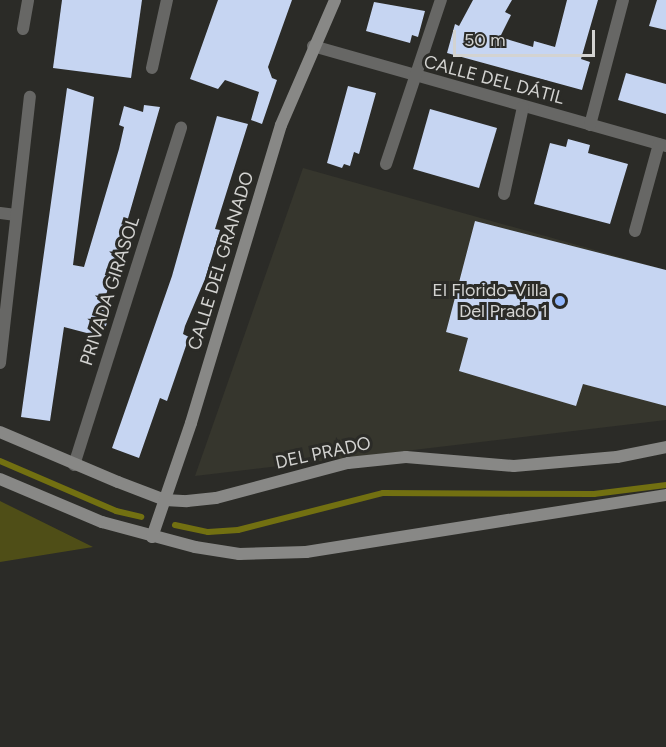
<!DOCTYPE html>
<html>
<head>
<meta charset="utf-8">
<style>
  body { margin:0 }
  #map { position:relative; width:666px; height:747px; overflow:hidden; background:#2b2b27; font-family:Figtree,sans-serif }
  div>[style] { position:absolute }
  .built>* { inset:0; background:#36362d }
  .green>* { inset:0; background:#4f4e17 }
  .stream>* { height:6px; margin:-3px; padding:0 3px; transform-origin:3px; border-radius:3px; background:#727011 }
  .building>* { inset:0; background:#c6d5f2 }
  .minor>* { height:12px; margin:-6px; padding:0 6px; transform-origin:6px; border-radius:6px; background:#676765 }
  .secondary>* { height:12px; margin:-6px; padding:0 6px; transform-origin:6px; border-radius:6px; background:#888886 }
  .dots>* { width:16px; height:16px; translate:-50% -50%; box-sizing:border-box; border:3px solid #2b2b27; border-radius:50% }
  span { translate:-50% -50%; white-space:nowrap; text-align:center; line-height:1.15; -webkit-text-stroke:6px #2b2b27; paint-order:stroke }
  .street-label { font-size:18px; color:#d3d3d1 }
  .poi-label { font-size:18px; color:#d3d3d1 }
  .right { translate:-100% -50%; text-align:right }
  .scale { position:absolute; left:453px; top:30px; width:142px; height:27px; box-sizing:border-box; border:3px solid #d3d3d1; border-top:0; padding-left:8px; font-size:18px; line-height:21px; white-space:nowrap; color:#d3d3d1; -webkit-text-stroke:4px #2b2b27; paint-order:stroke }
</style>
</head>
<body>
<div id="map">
  <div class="built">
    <i style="clip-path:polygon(303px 168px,666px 270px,666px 420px,195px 476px)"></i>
  </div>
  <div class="green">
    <i style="clip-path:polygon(0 501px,6px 504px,93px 547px,0 562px)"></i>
  </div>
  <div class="stream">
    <i style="left:0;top:461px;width:126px;rotate:23.3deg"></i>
    <i style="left:116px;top:511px;width:26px;rotate:13deg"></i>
    <i style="left:175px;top:525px;width:34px;rotate:12deg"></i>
    <i style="left:208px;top:532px;width:30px;rotate:-4deg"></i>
    <i style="left:238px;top:530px;width:150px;rotate:-14.3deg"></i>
    <i style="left:383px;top:493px;width:211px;rotate:0.3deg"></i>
    <i style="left:594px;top:494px;width:73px;rotate:-7.1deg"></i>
  </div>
  <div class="building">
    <i style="clip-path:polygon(62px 0,142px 0,131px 78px,53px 68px)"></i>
    <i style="clip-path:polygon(218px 0,292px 0,268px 67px,272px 78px,277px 80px,262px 124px,251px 120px,259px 92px,225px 80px,218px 89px,190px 79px)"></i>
    <i style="clip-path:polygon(473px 0,512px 0,505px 12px,511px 15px,500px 37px,533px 47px,534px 41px,555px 47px,567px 0,598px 0,581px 59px,590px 62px,582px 90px,447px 53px,455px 24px,459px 26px)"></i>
    <i style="clip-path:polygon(657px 0,666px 0,666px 30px,649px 26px)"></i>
    <i style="clip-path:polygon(374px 2px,425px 11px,418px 37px,412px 35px,410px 43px,366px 31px)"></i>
    <i style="clip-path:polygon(626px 73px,666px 84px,666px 114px,618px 100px)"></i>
    <i style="clip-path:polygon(348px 86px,376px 93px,359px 154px,354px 152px,350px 166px,344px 164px,342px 168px,327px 163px)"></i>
    <i style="clip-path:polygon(67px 88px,94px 97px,73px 265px,84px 267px,119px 149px,124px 127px,119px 125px,124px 106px,143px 112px,144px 105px,160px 107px,104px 302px,112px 304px,108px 320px,102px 337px,64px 327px,50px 421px,21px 417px)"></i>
    <i style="clip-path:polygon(430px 109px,497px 128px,479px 188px,413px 169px)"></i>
    <i style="clip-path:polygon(217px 116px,248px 124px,215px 229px,220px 230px,205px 279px,185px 326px,183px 334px,189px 337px,167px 401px,160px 398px,139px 458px,112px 448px,172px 276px)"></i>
    <i style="clip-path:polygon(568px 139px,590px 145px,588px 153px,628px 164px,610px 224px,534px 204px,550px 143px,566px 147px)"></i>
    <i style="clip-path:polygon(475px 221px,666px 270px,666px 406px,583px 384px,576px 406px,459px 371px,468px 338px,446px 332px)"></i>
  </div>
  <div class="minor">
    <i style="left:23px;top:29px;width:29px;rotate:-80deg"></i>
    <i style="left:313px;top:46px;width:367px;rotate:15.8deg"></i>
    <i style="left:152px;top:68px;width:70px;rotate:-77.6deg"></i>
    <i style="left:590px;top:125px;width:129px;rotate:-75.2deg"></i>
    <i style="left:386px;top:164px;width:173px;rotate:-71.5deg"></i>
    <i style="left:504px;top:194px;width:89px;rotate:-77.7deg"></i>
    <i style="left:0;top:213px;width:16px;rotate:7deg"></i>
    <i style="left:635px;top:231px;width:90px;rotate:-74.6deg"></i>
    <i style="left:0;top:363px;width:268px;rotate:-83.6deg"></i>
    <i style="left:74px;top:465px;width:354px;rotate:-72.4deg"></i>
  </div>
  <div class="secondary">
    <i style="left:0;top:432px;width:128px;rotate:23deg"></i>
    <i style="left:118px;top:482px;width:50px;rotate:21deg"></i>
    <i style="left:165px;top:500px;width:22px;rotate:3deg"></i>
    <i style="left:187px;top:501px;width:29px;rotate:-6deg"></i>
    <i style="left:216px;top:498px;width:137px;rotate:-14.9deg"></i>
    <i style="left:348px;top:463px;width:58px;rotate:-5.9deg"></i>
    <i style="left:406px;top:457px;width:108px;rotate:4.8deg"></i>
    <i style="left:514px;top:466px;width:103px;rotate:-5deg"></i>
    <i style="left:617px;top:457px;width:50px;rotate:-11.5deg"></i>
    <i style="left:0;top:479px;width:111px;rotate:22.9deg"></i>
    <i style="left:102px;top:522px;width:96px;rotate:15deg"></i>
    <i style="left:195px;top:547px;width:45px;rotate:9deg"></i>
    <i style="left:239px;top:554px;width:67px;rotate:-1.7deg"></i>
    <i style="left:306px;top:552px;width:364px;rotate:-9deg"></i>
    <i style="left:152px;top:537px;width:120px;rotate:-71.1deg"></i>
    <i style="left:191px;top:423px;width:311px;rotate:-73.2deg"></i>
    <i style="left:281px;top:125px;width:136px;rotate:-66.6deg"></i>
  </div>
  <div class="dots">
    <i style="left:560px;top:301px;background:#92b7fd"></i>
  </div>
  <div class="street-label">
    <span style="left:494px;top:80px;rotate:15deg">CALLE DEL DÁTIL</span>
    <span style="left:221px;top:261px;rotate:-73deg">CALLE DEL GRANADO</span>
    <span style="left:110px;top:291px;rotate:-72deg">PRIVADA GIRASOL</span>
    <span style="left:323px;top:453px;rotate:-12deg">DEL PRADO</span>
  </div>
  <div class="poi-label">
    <span class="right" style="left:548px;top:301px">El Florido-Villa<br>Del Prado 1</span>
  </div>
  <div class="scale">50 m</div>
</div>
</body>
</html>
